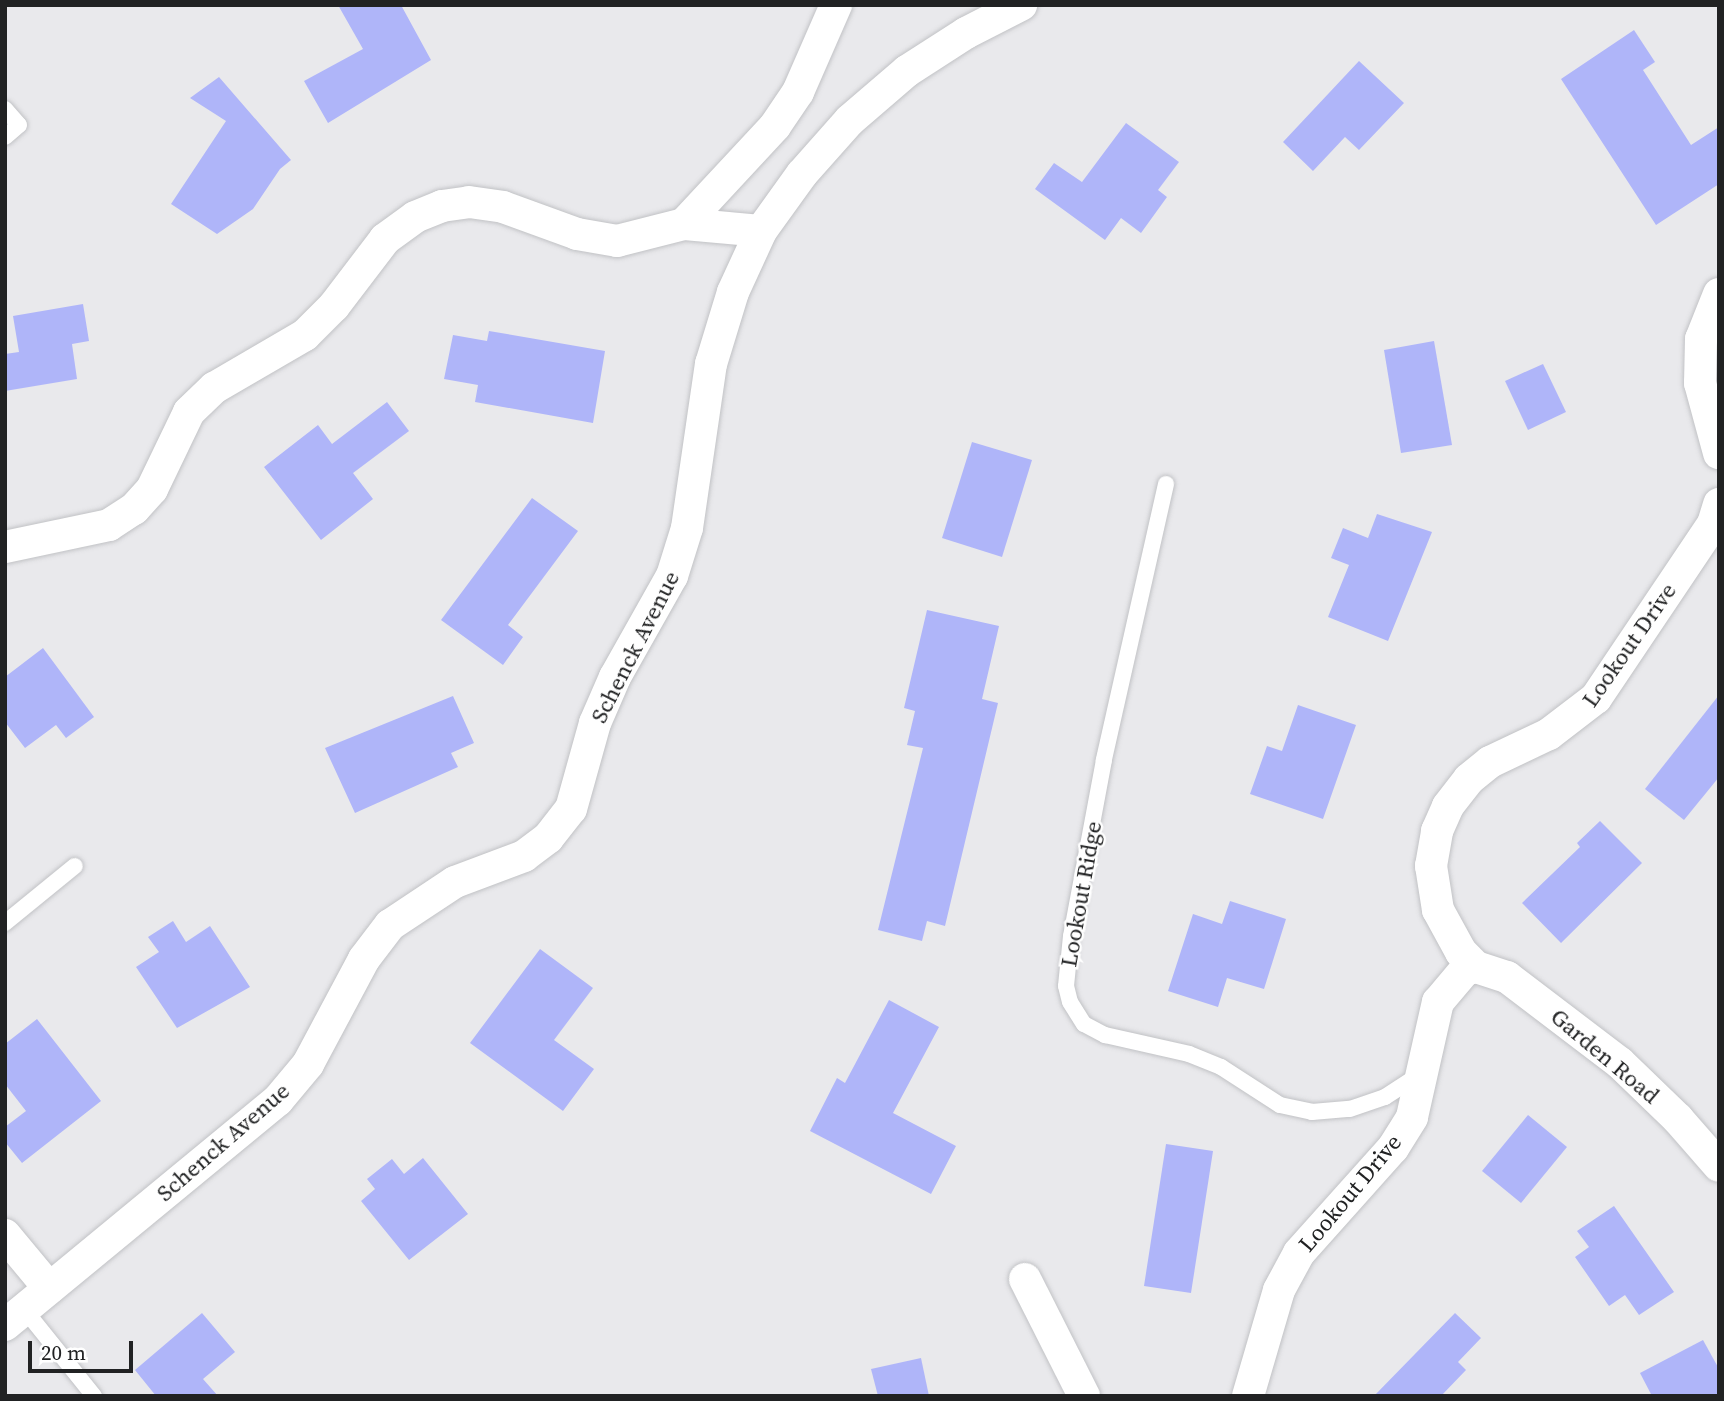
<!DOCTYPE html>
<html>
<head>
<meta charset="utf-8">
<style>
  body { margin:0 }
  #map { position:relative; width:1724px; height:1401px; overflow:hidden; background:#e9e9ec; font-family:"Source Serif 4",serif }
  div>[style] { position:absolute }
  .building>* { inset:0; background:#afb5f9 }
  .roads { filter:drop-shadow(0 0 2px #c1c2c5) drop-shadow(0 0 2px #c1c2c5) }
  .service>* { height:16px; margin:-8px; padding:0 8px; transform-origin:8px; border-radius:8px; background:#fff }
  .minor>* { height:32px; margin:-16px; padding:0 16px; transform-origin:16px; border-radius:16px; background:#fff }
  span { translate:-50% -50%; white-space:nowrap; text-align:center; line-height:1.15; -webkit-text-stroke:5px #fff; paint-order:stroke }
  .street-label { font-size:23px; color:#212223 }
  .frame { position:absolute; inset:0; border:7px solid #212223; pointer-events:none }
  .scale { position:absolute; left:28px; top:1341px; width:105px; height:32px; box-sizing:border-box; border:4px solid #212223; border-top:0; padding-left:9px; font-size:21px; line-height:24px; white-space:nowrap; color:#212223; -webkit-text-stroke:5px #fff; paint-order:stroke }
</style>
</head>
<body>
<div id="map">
  <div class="building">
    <i style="clip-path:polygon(338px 5px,401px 5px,431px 60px,328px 123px,304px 81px,363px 49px)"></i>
    <i style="clip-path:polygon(1634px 30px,1655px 62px,1643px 70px,1691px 145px,1719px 127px,1719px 184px,1656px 225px,1561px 79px)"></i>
    <i style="clip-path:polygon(1359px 61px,1404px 103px,1359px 150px,1345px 137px,1313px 171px,1283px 142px)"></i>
    <i style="clip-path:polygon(219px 77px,291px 160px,280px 169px,253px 209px,217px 234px,171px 204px,226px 121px,190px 98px)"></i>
    <i style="clip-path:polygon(1126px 123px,1179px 162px,1158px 190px,1167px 197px,1141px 233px,1121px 218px,1105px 240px,1035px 189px,1054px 163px,1082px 182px)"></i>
    <i style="clip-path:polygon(83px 304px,89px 341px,72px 344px,77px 379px,5px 391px,5px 354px,19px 352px,13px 316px)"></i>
    <i style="clip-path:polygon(489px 331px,605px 351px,593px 423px,475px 402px,478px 385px,444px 379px,453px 335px,487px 341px)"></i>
    <i style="clip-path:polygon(1434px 341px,1452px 445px,1401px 453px,1384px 350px)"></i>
    <i style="clip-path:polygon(1543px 364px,1566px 412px,1528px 430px,1505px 381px)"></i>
    <i style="clip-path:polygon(387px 402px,409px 431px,353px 473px,373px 499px,321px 540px,264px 467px,318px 425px,332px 444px)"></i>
    <i style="clip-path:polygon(972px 442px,1032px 460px,1002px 557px,942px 538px)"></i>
    <i style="clip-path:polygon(532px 498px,578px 531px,508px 625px,523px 637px,503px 665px,441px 620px)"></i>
    <i style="clip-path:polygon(1377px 514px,1432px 532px,1388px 641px,1328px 617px,1349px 565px,1331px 558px,1343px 528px,1368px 538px)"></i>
    <i style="clip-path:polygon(927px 610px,999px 626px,982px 699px,998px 703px,945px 926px,927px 921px,922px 941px,878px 930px,923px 748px,907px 745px,915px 711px,904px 708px)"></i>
    <i style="clip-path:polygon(43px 648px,94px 717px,66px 738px,56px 725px,25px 748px,5px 722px,5px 677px)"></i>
    <i style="clip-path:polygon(1719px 695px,1719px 777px,1684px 820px,1645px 789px)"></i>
    <i style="clip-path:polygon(453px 696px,474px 743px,451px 753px,458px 767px,355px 813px,325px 748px)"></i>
    <i style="clip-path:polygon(1298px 705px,1356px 725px,1323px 819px,1250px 794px,1267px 746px,1282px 751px)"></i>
    <i style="clip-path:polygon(1600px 821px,1642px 863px,1561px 943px,1522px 903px,1580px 847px,1577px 843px)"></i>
    <i style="clip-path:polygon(1230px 901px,1286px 919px,1264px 989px,1227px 978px,1218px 1007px,1168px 991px,1193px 914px,1222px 924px)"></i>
    <i style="clip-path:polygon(173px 921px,186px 942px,210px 926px,250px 987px,177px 1028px,136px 967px,159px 952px,148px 937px)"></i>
    <i style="clip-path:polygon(540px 949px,593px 988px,554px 1040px,594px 1069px,563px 1111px,470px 1043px)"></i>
    <i style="clip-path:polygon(889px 1000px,939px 1027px,893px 1113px,956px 1146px,931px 1194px,810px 1131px,837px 1078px,845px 1083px)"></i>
    <i style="clip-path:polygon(37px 1019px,101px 1101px,22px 1163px,5px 1142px,5px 1127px,26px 1111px,5px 1084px,5px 1044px)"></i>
    <i style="clip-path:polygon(1528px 1115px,1567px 1147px,1521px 1203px,1482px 1171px)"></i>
    <i style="clip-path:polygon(1166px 1144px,1213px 1151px,1191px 1293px,1144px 1286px)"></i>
    <i style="clip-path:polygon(423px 1158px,468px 1214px,409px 1260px,361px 1201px,375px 1189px,367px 1179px,392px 1159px,404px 1174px)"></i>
    <i style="clip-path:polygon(1614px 1206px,1674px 1292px,1639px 1315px,1625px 1295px,1609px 1306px,1575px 1257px,1589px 1247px,1577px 1231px)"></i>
    <i style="clip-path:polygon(202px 1313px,235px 1352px,203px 1379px,218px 1396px,156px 1396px,135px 1370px)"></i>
    <i style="clip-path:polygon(1455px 1313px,1481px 1338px,1458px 1362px,1466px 1370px,1441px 1396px,1374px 1396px)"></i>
    <i style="clip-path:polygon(1703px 1340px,1719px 1369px,1719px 1396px,1652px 1396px,1640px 1373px)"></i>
    <i style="clip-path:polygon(921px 1358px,929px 1396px,878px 1396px,871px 1369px)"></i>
  </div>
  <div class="roads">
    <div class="service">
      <i style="left:5px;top:109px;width:21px;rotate:49deg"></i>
      <i style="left:19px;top:125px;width:18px;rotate:139deg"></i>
      <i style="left:1166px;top:484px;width:283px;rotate:102.7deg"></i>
      <i style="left:1104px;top:760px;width:179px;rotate:100.6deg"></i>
      <i style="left:1071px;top:936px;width:50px;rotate:95.7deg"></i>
      <i style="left:1066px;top:986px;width:16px;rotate:76deg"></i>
      <i style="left:1070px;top:1002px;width:26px;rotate:58deg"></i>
      <i style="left:1084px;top:1024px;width:24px;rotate:28deg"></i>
      <i style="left:1105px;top:1035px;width:86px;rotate:12.7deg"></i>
      <i style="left:1189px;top:1054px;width:35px;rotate:22deg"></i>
      <i style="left:1221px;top:1067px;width:70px;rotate:32.8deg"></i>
      <i style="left:1280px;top:1105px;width:33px;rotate:12deg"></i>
      <i style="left:1312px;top:1112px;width:38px;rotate:-5deg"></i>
      <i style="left:1350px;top:1109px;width:37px;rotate:-19deg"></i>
      <i style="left:1385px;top:1097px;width:44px;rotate:-33deg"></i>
      <i style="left:5px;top:923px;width:90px;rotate:-39.2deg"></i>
      <i style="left:24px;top:1309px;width:112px;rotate:51.2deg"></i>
    </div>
    <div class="minor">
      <i style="left:684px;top:224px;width:77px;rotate:5.2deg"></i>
      <i style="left:1719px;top:294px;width:48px;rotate:111.8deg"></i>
      <i style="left:1701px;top:339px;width:44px;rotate:91.3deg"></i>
      <i style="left:1700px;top:383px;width:73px;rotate:74.8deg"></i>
      <i style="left:5px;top:547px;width:106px;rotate:-11.9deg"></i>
      <i style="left:109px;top:525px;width:30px;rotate:-33deg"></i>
      <i style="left:134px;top:509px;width:27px;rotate:-48deg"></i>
      <i style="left:152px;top:489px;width:85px;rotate:-64.3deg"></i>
      <i style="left:189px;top:412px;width:35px;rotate:-44deg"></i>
      <i style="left:214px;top:388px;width:105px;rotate:-30.2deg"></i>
      <i style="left:305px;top:335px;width:41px;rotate:-45deg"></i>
      <i style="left:334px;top:306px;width:84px;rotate:-52.7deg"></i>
      <i style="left:385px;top:239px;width:37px;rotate:-36deg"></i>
      <i style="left:415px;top:217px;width:29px;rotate:-22deg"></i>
      <i style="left:442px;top:206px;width:27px;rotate:-8deg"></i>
      <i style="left:469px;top:202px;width:34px;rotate:8deg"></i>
      <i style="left:503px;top:207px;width:79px;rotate:20deg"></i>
      <i style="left:577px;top:234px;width:41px;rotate:9.9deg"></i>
      <i style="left:617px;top:241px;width:69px;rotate:-14.2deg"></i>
      <i style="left:684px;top:224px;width:134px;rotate:-47.1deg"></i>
      <i style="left:775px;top:126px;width:41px;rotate:-55.9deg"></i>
      <i style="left:798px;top:92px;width:95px;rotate:-66.4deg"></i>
      <i style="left:1476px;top:967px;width:21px;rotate:-135deg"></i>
      <i style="left:1461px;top:952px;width:48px;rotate:-118.7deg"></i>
      <i style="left:1438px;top:910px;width:45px;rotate:-99deg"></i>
      <i style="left:1431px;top:866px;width:36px;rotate:-80deg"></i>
      <i style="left:1437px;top:831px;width:27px;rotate:-66deg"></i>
      <i style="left:1448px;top:806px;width:34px;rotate:-52deg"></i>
      <i style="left:1469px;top:779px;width:27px;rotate:-39deg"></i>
      <i style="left:1490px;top:762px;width:65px;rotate:-25.4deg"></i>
      <i style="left:1549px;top:734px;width:59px;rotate:-37.5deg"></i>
      <i style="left:1596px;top:698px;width:210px;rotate:-56.1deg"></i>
      <i style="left:1713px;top:524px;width:21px;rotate:-73deg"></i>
      <i style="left:5px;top:1235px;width:69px;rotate:50.3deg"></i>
      <i style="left:1025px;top:1279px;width:131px;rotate:63.2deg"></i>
      <i style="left:5px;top:1325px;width:354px;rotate:-39.5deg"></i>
      <i style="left:278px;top:1100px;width:47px;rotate:-50.2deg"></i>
      <i style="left:308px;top:1064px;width:119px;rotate:-61.9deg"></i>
      <i style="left:364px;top:959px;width:43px;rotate:-52.6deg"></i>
      <i style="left:390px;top:925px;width:78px;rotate:-33.5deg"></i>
      <i style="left:455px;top:882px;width:74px;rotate:-20.6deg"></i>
      <i style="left:524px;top:856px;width:30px;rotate:-37deg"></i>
      <i style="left:548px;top:838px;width:37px;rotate:-52deg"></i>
      <i style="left:571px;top:809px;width:89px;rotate:-74.4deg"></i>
      <i style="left:595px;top:723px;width:50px;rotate:-66.5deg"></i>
      <i style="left:615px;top:677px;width:116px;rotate:-60.6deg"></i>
      <i style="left:672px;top:576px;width:50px;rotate:-72.6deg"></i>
      <i style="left:687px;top:528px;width:166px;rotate:-81.7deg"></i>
      <i style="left:711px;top:364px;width:75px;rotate:-73deg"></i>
      <i style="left:733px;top:292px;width:67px;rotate:-65.3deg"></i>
      <i style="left:761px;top:231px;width:70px;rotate:-54.3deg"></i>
      <i style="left:802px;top:174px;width:72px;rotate:-48.4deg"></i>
      <i style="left:850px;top:120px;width:75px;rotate:-40.7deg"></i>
      <i style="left:907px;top:71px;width:70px;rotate:-32.8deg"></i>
      <i style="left:966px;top:33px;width:62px;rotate:-27deg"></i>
      <i style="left:1248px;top:1396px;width:110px;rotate:-73.7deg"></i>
      <i style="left:1279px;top:1290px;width:42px;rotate:-61.6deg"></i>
      <i style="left:1299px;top:1253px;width:141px;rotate:-48.2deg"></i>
      <i style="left:1393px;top:1148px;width:36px;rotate:-58deg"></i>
      <i style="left:1412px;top:1117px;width:118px;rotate:-77.3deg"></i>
      <i style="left:1438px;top:1002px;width:42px;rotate:-49.8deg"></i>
      <i style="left:1465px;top:970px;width:11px;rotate:-15deg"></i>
      <i style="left:1476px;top:967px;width:33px;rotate:18deg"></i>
      <i style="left:1507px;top:977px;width:142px;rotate:37.3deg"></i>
      <i style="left:1620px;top:1063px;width:81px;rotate:44deg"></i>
      <i style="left:1678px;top:1119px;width:62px;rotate:48.9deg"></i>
    </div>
  </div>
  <div class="street-label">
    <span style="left:1629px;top:645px;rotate:-55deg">Lookout Drive</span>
    <span style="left:635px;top:647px;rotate:-63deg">Schenck Avenue</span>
    <span style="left:1081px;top:894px;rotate:-80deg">Lookout Ridge</span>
    <span style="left:1605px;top:1056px;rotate:40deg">Garden Road</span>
    <span style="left:223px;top:1142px;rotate:-41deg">Schenck Avenue</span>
    <span style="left:1350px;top:1193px;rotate:-50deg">Lookout Drive</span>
  </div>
  <div class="frame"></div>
  <div class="scale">20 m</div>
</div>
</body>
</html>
